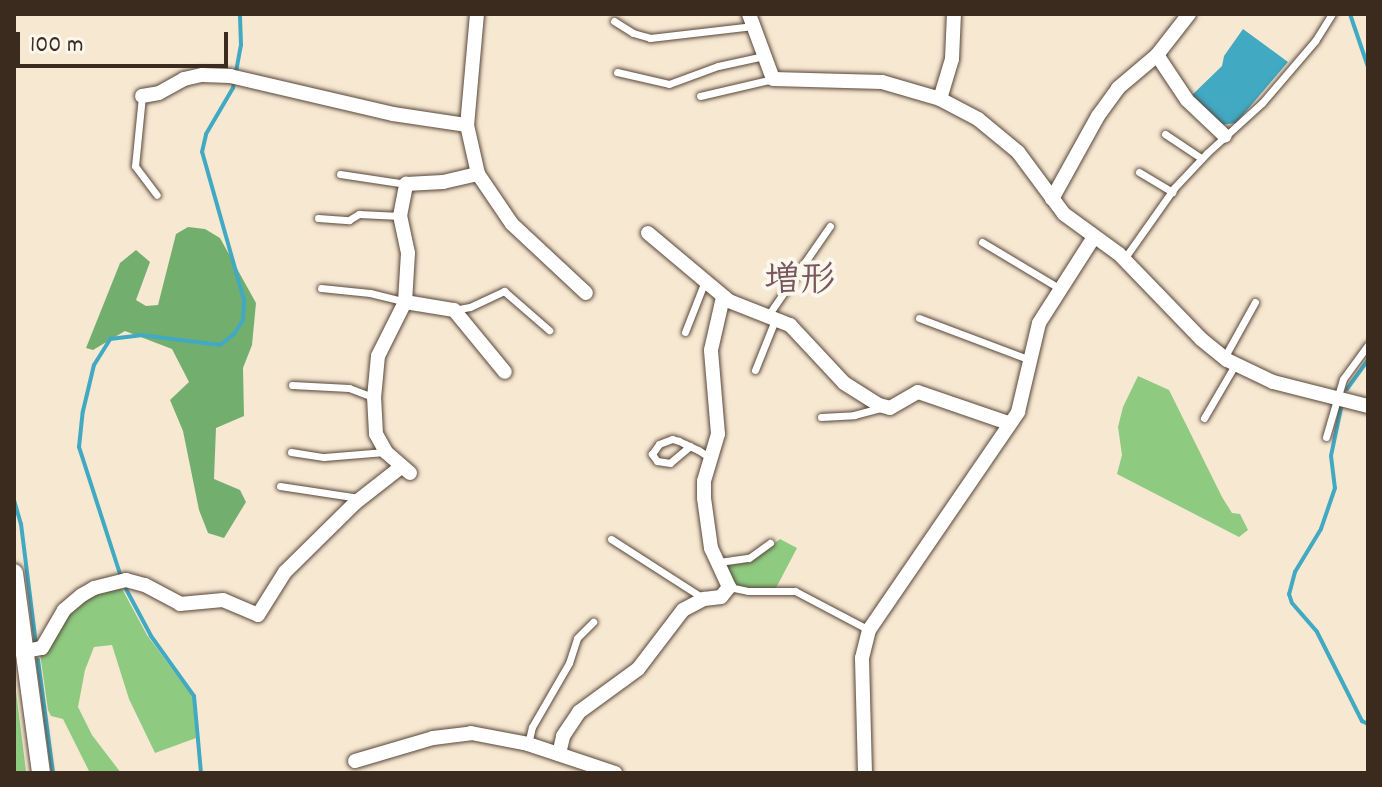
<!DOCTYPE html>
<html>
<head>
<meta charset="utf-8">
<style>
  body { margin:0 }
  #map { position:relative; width:1382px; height:787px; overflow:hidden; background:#f7e8d2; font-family:Dekko,"Klee One",sans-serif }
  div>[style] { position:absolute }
  .green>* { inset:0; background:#8ecb80 }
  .forest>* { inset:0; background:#72af6e }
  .water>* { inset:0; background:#42a9c2 }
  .stream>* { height:4px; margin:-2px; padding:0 2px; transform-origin:2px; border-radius:2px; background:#42a9c2 }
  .roads { filter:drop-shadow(0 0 2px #574639) drop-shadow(0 0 2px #574639) }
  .service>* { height:7px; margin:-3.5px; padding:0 3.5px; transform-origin:3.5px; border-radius:3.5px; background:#fff }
  .minor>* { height:14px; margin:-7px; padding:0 7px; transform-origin:7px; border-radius:7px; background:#fff }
  .tertiary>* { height:18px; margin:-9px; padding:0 9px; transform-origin:9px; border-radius:9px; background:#fff }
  span { translate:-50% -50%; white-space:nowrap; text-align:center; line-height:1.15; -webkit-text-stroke:8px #fbf7ec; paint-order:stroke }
  .quarter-label { font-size:36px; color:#79575f; font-weight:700 }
  .frame { position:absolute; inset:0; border:16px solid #3b2a1e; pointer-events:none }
  .scale { position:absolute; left:16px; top:32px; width:212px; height:36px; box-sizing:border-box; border:4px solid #3b2a1e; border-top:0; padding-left:10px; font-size:24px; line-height:28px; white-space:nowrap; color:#3b2a1e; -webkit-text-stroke:6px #fbf7ec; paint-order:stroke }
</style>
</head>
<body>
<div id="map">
  <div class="green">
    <i style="clip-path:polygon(1138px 376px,1169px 390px,1222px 497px,1232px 513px,1240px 514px,1248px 530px,1239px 537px,1117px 474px,1122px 455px,1118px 427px,1123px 407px)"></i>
    <i style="clip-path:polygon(780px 539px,797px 548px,776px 588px,745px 589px,732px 583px,726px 566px,751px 562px)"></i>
    <i style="clip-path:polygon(120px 585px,147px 635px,193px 697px,196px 738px,155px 753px,129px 699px,112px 645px,94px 647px,85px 670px,78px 707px,92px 735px,121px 773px,90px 773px,63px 719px,51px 716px,48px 710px,40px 653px,57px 625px,83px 597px)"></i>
    <i style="clip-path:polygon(14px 675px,26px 771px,27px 773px,14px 773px)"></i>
  </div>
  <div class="forest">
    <i style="clip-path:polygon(188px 227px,205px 229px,220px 238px,256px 303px,252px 345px,243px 368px,244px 416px,216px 428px,214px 479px,240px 490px,246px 502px,224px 538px,208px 533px,199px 510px,183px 431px,170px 400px,189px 382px,172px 349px,125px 331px,93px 350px,86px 348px,120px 263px,136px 250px,150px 262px,136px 300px,146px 306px,158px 305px,176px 234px)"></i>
  </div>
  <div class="water">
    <i style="clip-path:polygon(1243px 29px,1288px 62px,1236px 123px,1222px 125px,1191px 96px,1222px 66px,1224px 56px)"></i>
  </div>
  <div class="stream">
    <i style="left:1350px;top:14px;width:56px;rotate:71.2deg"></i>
    <i style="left:1347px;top:389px;width:36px;rotate:-54deg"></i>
    <i style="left:1341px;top:408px;width:49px;rotate:101.8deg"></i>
    <i style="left:1331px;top:456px;width:32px;rotate:83deg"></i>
    <i style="left:1335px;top:488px;width:43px;rotate:108.9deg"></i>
    <i style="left:1321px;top:529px;width:50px;rotate:121.2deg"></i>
    <i style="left:1295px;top:572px;width:23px;rotate:105deg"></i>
    <i style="left:1289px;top:594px;width:9px;rotate:72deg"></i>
    <i style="left:1292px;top:603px;width:38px;rotate:49deg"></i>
    <i style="left:1317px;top:632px;width:100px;rotate:63.2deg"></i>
    <i style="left:1362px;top:721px;width:7px;rotate:27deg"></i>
    <i style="left:14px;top:500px;width:25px;rotate:74deg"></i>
    <i style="left:21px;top:524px;width:121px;rotate:82.9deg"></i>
    <i style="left:121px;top:577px;width:137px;rotate:-107.9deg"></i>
    <i style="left:79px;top:447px;width:36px;rotate:-84deg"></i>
    <i style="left:83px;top:411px;width:47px;rotate:-76.6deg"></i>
    <i style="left:94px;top:365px;width:31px;rotate:-58deg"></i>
    <i style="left:110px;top:339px;width:31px;rotate:-7deg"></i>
    <i style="left:141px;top:335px;width:80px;rotate:7.2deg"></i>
    <i style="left:220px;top:345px;width:18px;rotate:-38deg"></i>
    <i style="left:234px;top:334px;width:17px;rotate:-57deg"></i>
    <i style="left:243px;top:320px;width:20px;rotate:-87deg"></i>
    <i style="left:244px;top:300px;width:154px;rotate:-105.8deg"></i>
    <i style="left:202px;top:152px;width:18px;rotate:-77deg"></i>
    <i style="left:206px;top:134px;width:53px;rotate:-59.6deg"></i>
    <i style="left:233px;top:88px;width:44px;rotate:-79.5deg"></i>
    <i style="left:241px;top:45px;width:31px;rotate:-92deg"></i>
    <i style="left:125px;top:587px;width:55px;rotate:62deg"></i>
    <i style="left:151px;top:636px;width:74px;rotate:54.4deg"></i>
    <i style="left:194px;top:696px;width:77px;rotate:84.8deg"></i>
    <i style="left:38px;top:660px;width:114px;rotate:82.4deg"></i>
  </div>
  <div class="roads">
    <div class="service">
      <i style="left:614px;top:21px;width:22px;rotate:32deg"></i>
      <i style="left:633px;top:33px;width:18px;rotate:16deg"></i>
      <i style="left:650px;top:38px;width:104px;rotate:-6.6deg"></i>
      <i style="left:617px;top:72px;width:53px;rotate:13deg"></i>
      <i style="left:669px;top:84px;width:52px;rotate:-20.2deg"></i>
      <i style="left:718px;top:66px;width:47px;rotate:-12.3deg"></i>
      <i style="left:142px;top:96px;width:70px;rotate:95.7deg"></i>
      <i style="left:135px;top:166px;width:36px;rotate:53deg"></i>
      <i style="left:700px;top:96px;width:75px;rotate:-13.1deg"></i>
      <i style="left:1165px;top:134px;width:43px;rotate:33.7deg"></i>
      <i style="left:1139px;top:172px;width:39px;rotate:31deg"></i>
      <i style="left:340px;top:174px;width:67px;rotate:8.6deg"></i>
      <i style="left:318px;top:218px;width:31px;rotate:4deg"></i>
      <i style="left:349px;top:220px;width:12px;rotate:-31deg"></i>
      <i style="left:359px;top:214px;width:41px;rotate:2.8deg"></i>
      <i style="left:982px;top:242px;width:90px;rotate:30.9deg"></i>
      <i style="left:1124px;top:259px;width:87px;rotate:-54.8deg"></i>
      <i style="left:1174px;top:188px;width:48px;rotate:-46.7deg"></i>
      <i style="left:1207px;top:153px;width:74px;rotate:-42.3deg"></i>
      <i style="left:1262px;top:103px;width:82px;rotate:-49.5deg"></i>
      <i style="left:1315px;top:41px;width:32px;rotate:-58deg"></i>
      <i style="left:321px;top:288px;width:49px;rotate:5.8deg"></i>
      <i style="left:370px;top:293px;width:36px;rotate:14deg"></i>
      <i style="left:454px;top:310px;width:16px;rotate:-11deg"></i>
      <i style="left:470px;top:307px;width:38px;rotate:-25deg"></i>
      <i style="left:504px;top:291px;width:60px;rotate:40.9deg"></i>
      <i style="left:769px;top:314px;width:107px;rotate:-55.3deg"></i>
      <i style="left:919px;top:318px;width:119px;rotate:20.7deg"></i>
      <i style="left:685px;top:332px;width:55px;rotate:-68.6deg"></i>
      <i style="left:1224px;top:358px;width:64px;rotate:-61deg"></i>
      <i style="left:755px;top:370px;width:54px;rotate:-68.2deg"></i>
      <i style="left:292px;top:385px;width:57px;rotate:3deg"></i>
      <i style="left:349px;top:388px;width:26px;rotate:21deg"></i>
      <i style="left:821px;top:417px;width:33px;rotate:-3deg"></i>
      <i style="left:854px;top:415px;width:28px;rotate:-15deg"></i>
      <i style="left:1204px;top:418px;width:61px;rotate:-59.7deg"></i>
      <i style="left:1326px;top:437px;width:60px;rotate:-73.7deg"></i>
      <i style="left:1343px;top:379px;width:42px;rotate:-53.7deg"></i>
      <i style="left:690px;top:446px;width:26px;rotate:140deg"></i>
      <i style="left:670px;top:463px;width:13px;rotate:-171deg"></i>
      <i style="left:657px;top:461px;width:9px;rotate:-126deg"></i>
      <i style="left:652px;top:454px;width:12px;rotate:-55deg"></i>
      <i style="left:659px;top:444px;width:14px;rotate:-21deg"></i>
      <i style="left:672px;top:439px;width:7px;rotate:16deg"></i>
      <i style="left:679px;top:441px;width:7px;rotate:27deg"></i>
      <i style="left:685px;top:444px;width:14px;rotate:25deg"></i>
      <i style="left:698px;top:450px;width:15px;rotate:32deg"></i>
      <i style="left:291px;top:452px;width:33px;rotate:9deg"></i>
      <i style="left:324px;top:457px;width:61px;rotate:-4.7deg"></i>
      <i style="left:280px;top:486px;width:80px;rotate:8.6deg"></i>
      <i style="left:611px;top:539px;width:109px;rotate:32.7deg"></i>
      <i style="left:719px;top:562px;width:30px;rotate:-8deg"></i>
      <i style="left:749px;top:558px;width:26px;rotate:-36deg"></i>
      <i style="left:729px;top:587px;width:19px;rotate:12deg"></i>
      <i style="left:748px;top:591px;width:47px"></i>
      <i style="left:795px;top:591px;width:84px;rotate:27.8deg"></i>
      <i style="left:528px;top:744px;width:17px;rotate:-77deg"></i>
      <i style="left:532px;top:727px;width:74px;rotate:-60deg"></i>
      <i style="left:569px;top:663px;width:26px;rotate:-72deg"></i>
      <i style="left:577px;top:638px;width:23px;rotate:-45deg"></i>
    </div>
    <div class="minor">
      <i style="left:477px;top:14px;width:111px;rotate:95.1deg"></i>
      <i style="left:467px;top:125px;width:50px;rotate:77.3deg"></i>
      <i style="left:478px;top:174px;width:60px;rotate:55.8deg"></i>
      <i style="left:512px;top:224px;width:101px;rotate:43deg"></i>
      <i style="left:749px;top:14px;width:69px;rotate:69.7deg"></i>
      <i style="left:773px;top:79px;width:109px;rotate:1.6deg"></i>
      <i style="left:882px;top:82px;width:60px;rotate:16.3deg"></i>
      <i style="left:940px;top:99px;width:43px;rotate:27.8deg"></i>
      <i style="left:978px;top:119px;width:52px;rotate:39.5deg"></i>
      <i style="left:1018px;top:152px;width:77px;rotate:53.4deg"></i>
      <i style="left:1064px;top:214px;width:68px;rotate:36deg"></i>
      <i style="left:1119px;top:254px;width:118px;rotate:46deg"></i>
      <i style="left:1201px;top:339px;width:33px;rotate:39deg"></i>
      <i style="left:1227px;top:360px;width:51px;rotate:25.6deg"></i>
      <i style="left:1273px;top:382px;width:98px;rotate:14.2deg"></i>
      <i style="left:1157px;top:55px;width:54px;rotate:56.3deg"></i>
      <i style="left:1187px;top:100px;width:52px;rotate:43.5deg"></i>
      <i style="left:142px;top:96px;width:17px;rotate:-10deg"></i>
      <i style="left:159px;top:93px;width:29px;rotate:-29deg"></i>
      <i style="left:184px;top:79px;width:18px;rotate:-13deg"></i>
      <i style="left:202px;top:75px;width:28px;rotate:2deg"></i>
      <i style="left:230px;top:76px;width:167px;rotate:13.1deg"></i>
      <i style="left:393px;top:114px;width:75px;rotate:8.5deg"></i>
      <i style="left:940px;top:99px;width:42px;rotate:-73.3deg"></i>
      <i style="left:952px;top:59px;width:45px;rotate:-87.5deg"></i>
      <i style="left:1052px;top:199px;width:95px;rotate:-61deg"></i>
      <i style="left:1098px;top:116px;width:34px;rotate:-54deg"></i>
      <i style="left:1118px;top:88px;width:51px;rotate:-40.2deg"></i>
      <i style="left:1157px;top:55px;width:52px;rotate:-52deg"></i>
      <i style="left:648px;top:233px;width:106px;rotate:40deg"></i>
      <i style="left:729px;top:301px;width:66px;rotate:21.5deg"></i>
      <i style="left:790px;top:325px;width:79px;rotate:47deg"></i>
      <i style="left:844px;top:383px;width:41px;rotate:32.2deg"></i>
      <i style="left:879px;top:405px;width:11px;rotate:15deg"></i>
      <i style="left:890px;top:408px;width:32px;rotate:-30deg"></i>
      <i style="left:918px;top:392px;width:95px;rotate:19deg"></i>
      <i style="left:405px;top:302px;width:50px;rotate:9.3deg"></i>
      <i style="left:454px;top:310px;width:80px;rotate:50.6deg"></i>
      <i style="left:410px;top:473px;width:32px;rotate:-139deg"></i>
      <i style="left:386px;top:452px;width:21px;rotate:-119deg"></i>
      <i style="left:376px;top:434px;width:36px;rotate:-93deg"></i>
      <i style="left:374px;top:398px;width:42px;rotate:-84.6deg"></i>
      <i style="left:378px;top:356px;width:60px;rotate:-63.4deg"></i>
      <i style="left:405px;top:302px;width:49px;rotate:-86.5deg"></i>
      <i style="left:408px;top:253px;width:38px;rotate:-102deg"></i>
      <i style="left:400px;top:216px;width:33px;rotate:-79deg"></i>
      <i style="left:406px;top:184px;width:37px;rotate:-3deg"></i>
      <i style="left:443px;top:182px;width:36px;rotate:-13deg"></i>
      <i style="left:26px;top:651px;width:16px;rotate:-11deg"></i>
      <i style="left:42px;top:648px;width:44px;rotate:-59.9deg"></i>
      <i style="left:64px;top:610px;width:23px;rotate:-40deg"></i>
      <i style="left:82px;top:595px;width:14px;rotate:-30deg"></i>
      <i style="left:94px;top:588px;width:33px;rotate:-14deg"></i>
      <i style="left:126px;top:580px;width:20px;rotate:15deg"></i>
      <i style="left:145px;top:585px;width:40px;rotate:28deg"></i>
      <i style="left:180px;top:604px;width:43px;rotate:-5.3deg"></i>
      <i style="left:223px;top:600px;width:38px;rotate:23deg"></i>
      <i style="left:258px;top:615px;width:51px;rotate:-57.9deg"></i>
      <i style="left:285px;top:572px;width:98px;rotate:-44.6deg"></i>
      <i style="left:355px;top:503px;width:58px;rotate:-38deg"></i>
      <i style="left:559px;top:754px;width:18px;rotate:-77deg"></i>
      <i style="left:563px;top:736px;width:29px;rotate:-56deg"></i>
      <i style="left:579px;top:712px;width:73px;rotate:-36.1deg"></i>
      <i style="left:638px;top:669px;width:74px;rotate:-52.7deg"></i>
      <i style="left:683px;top:610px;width:24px;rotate:-28deg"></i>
      <i style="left:704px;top:599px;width:17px;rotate:-7deg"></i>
      <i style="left:721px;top:597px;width:13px;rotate:-51deg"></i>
      <i style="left:729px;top:587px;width:43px;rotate:-114.8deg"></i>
      <i style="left:711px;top:548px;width:50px;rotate:-98deg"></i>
      <i style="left:704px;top:498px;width:17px;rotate:-90deg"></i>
      <i style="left:704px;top:481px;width:49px;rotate:-73.4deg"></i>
      <i style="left:718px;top:434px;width:84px;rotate:-94.8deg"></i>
      <i style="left:711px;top:350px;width:54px;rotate:-77.2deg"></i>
      <i style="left:355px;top:761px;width:81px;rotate:-16.4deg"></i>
      <i style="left:433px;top:738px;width:38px;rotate:-7deg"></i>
      <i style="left:471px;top:733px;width:58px;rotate:10.9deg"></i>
      <i style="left:528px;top:744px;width:92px;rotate:18.4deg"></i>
      <i style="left:865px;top:773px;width:115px;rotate:-91.5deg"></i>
      <i style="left:862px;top:658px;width:29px;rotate:-76deg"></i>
      <i style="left:869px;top:630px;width:264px;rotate:-55.6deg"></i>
      <i style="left:1018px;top:412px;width:91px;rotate:-76.7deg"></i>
      <i style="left:1039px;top:323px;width:102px;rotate:-57.4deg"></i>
    </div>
    <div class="tertiary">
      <i style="left:14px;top:573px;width:202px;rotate:82.3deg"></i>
    </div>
  </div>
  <div class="quarter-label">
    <span style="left:800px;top:284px">増形</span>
  </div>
  <div class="frame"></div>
  <div class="scale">100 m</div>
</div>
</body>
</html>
